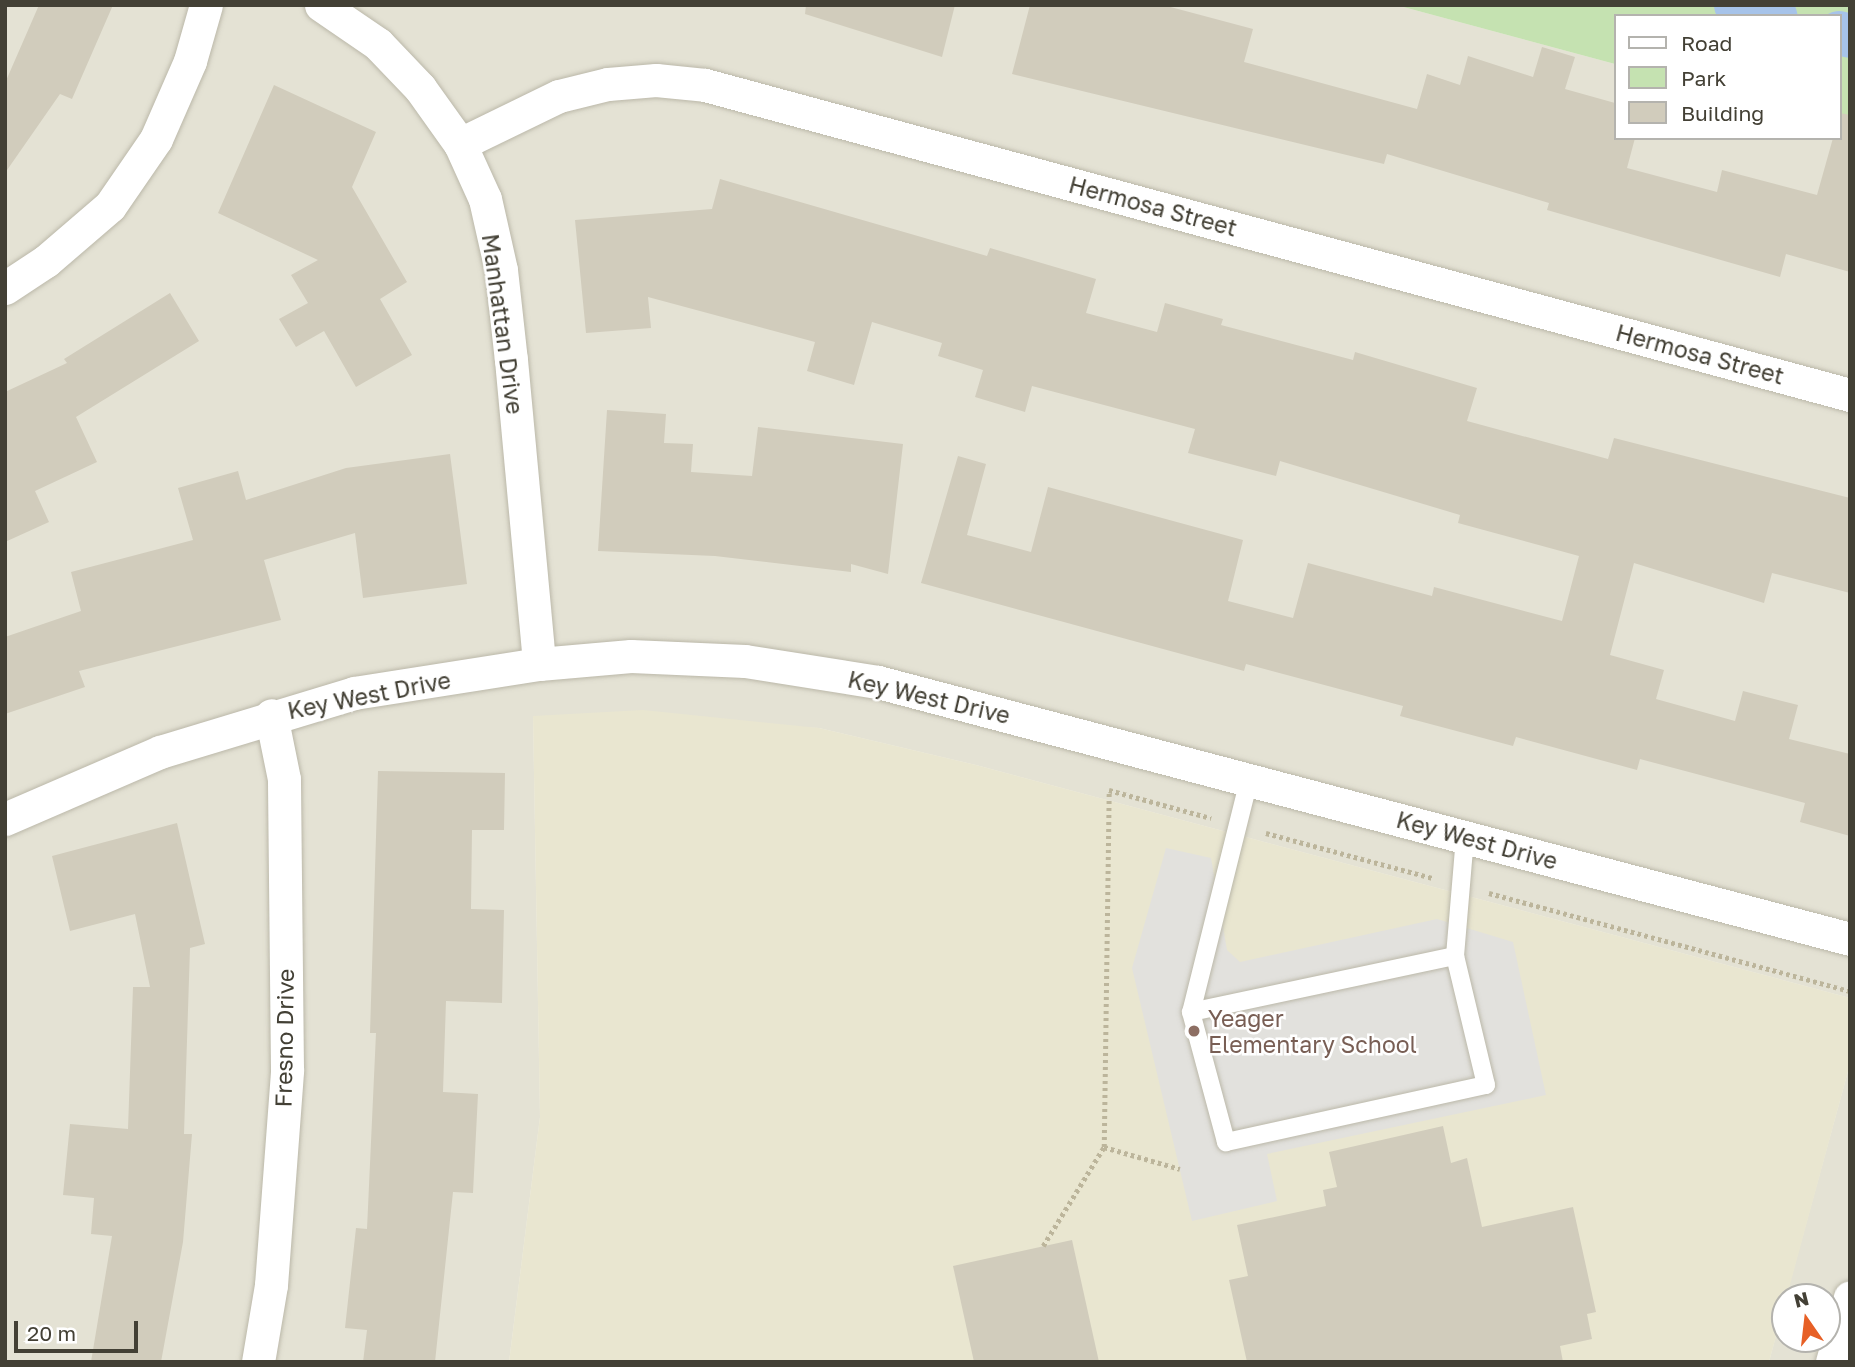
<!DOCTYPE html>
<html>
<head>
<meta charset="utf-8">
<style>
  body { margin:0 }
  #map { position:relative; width:1855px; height:1367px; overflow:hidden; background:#f1efe5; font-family:"Golos Text",sans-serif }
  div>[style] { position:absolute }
  .residential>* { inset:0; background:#e4e2d4 }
  .education>* { inset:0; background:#e9e6d0 }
  .green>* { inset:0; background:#c5e2b1 }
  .parking>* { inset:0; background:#e2e1dd }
  .canal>* { height:44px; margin:-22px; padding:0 22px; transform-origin:22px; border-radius:22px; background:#a6c3e9 }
  .building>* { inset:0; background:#d1ccbc }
  .path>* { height:4.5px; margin-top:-2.25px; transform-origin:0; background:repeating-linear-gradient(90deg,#bcb59b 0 3.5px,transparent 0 7px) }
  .roads { filter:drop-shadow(0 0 2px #bbb8a9) drop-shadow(0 0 2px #bbb8a9) }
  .lane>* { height:18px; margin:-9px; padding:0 9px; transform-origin:9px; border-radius:9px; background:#fff }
  .street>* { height:33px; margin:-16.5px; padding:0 16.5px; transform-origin:16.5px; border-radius:16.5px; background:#fff }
  .dots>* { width:19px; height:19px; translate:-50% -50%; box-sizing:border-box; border:4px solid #fff; border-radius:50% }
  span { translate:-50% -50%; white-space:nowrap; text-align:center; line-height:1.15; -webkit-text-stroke:5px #fff; paint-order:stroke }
  .street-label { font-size:23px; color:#434035 }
  .education-label { font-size:23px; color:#785e54 }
  .left { translate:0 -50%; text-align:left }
  .frame { position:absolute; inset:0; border:7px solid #434035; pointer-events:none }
  .legend { position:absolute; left:1614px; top:14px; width:228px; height:126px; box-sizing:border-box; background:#fff; border:2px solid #b4b3ae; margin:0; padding:9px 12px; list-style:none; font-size:21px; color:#434035 }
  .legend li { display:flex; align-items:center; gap:14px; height:35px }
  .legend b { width:35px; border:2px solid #b4b3ae }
  .north { position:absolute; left:1771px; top:1283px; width:70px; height:70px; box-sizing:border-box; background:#fff; border:2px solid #b4b3ae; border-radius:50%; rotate:346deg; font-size:19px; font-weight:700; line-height:28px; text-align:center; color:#434035 }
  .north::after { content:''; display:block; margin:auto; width:24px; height:32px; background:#e76026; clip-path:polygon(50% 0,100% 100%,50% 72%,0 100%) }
  .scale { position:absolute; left:14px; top:1321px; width:124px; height:32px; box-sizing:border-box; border:4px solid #434035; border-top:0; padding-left:9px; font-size:21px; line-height:24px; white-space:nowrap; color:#434035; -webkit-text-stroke:5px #fff; paint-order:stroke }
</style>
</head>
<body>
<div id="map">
  <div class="residential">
    <i style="clip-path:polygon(5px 5px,1396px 5px,1615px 64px,1615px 138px,1839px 138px,1839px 123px,1850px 126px,1850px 998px,976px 765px,819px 728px,533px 716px,540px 1117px,509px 1362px,5px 1362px)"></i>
    <i style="clip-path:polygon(1850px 1064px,1850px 1362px,1769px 1362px,1785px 1302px,1785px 1339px,1827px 1339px,1827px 1297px,1786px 1297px)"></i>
  </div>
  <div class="education">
    <i style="clip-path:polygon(643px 710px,819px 728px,976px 765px,1850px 998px,1850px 1064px,1769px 1362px,509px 1362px,540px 1117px,533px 716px)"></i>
  </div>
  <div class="green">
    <i style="clip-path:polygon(1396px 5px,1850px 5px,1850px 126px,1839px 123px,1839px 16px,1615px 16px,1615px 64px)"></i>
  </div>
  <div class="parking">
    <i style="clip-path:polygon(1166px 848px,1211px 858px,1227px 950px,1240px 962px,1437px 919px,1513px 942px,1546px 1095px,1267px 1154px,1277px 1201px,1192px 1221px,1132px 968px)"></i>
  </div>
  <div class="canal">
    <i style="left:1736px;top:5px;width:41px;rotate:15.8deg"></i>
    <i style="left:1839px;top:33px;width:11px;rotate:15deg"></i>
  </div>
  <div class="building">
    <i style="clip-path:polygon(39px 5px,113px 5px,72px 99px,60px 94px,5px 173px,5px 83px)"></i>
    <i style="clip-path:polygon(806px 5px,955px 5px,942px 57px,805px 14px)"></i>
    <i style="clip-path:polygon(1030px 5px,1163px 5px,1253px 29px,1244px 62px,1417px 109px,1427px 74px,1460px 85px,1468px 56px,1533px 77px,1542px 47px,1575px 57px,1565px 89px,1615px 103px,1615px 138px,1635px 138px,1627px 168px,1717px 192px,1722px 170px,1817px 195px,1833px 138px,1839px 138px,1840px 113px,1850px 115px,1850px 272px,1786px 254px,1780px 277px,1547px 210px,1549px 203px,1387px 154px,1384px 164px,1012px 74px)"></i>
    <i style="clip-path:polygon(274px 85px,376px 132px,352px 187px,407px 282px,380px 299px,412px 355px,356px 387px,324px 331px,296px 347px,279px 319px,308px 303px,291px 275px,318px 260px,218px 213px)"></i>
    <i style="clip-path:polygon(720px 179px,987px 256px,990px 248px,1096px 279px,1086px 313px,1157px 332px,1165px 303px,1223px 319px,1221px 325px,1353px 360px,1355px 352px,1477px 388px,1467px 421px,1608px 459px,1614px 438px,1850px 498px,1850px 593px,1772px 573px,1764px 603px,1634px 563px,1610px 655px,1664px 670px,1656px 699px,1735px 721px,1743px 691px,1798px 705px,1789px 739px,1850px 754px,1850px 836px,1800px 822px,1805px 803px,1640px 759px,1637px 770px,1516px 737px,1513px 746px,1400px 716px,1403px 706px,1246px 664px,1244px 671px,921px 583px,958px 456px,986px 464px,967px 535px,1031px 552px,1048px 487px,1243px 540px,1228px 601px,1293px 618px,1308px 563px,1432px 596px,1434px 587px,1562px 621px,1579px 556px,1458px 523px,1460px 515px,1280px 461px,1276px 476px,1188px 453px,1195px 429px,1032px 386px,1025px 412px,975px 397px,983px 370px,938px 356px,942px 343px,872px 322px,854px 385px,807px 371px,815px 342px,648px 297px,651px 328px,586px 333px,575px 220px,712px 209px)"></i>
    <i style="clip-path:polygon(170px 293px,199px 341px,76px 417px,97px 462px,35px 491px,49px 522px,5px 542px,5px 392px,67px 363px,64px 359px)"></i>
    <i style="clip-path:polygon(607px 410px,666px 414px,664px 443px,693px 444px,691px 472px,752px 476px,758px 427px,903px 444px,888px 574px,851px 564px,851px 572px,715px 556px,598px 551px)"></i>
    <i style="clip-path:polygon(450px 454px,467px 584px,363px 598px,355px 533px,264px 560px,281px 620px,79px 671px,85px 687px,5px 714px,5px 637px,81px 611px,71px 572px,193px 540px,178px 488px,238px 471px,246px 500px,346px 468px)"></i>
    <i style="clip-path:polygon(378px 771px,505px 773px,504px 830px,472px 830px,471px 909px,504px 910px,502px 1003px,446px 1001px,443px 1092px,478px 1094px,473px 1193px,453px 1192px,435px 1362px,363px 1362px,367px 1330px,345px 1328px,356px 1228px,367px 1229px,376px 1033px,370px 1033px)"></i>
    <i style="clip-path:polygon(177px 823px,205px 944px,190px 948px,184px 1134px,192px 1134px,183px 1242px,161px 1362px,91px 1362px,112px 1236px,91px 1234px,94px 1198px,63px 1195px,70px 1124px,128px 1129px,133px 987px,150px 987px,135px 914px,70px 931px,52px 856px)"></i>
    <i style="clip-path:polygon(1443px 1126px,1451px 1163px,1467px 1158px,1482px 1227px,1573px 1207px,1596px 1312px,1587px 1314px,1592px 1339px,1560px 1346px,1563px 1362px,1247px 1362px,1229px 1280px,1248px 1276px,1237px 1225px,1326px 1206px,1323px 1190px,1337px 1187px,1329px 1152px)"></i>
    <i style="clip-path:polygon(1072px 1240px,1099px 1362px,974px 1362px,953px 1266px)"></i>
  </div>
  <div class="path">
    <i style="left:1266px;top:833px;width:173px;rotate:15.1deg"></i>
    <i style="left:1489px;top:893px;width:374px;rotate:15.2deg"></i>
    <i style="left:1104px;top:1147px;width:79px;rotate:16.1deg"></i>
    <i style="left:1043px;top:1246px;width:116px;rotate:-58.4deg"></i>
    <i style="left:1104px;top:1147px;width:357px;rotate:-89.2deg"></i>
    <i style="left:1109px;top:790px;width:106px;rotate:15.4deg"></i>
  </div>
  <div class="roads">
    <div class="lane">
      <i style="left:1249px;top:780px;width:239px;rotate:104deg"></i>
      <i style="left:1191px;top:1012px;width:135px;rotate:74.9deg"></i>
      <i style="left:1226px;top:1142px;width:266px;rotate:-12.4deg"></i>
      <i style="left:1486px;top:1085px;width:133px;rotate:-103.5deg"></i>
      <i style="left:1455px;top:956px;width:119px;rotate:-85.2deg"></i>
      <i style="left:1191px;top:1012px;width:270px;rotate:-12deg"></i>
    </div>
    <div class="street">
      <i style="left:321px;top:5px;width:69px;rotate:34.4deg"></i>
      <i style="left:378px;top:44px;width:61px;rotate:46.3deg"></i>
      <i style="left:420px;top:88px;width:69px;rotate:54.5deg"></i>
      <i style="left:460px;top:144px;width:60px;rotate:65.6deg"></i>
      <i style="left:485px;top:199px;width:73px;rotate:77.3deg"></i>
      <i style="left:501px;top:270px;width:91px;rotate:83.7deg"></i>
      <i style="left:511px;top:360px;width:305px;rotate:84.7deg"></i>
      <i style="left:460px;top:144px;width:110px;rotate:-25.9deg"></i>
      <i style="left:559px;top:96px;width:50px;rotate:-13.8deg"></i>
      <i style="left:608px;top:84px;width:48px;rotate:-4.8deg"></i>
      <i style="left:656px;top:80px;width:49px;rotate:5.8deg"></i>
      <i style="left:705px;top:85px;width:1186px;rotate:15.15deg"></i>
      <i style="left:5px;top:288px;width:49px;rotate:-33.4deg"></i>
      <i style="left:46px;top:261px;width:84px;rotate:-40.7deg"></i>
      <i style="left:110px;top:206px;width:81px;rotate:-55.5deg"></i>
      <i style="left:156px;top:139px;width:85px;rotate:-66.4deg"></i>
      <i style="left:190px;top:61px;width:58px;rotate:-74.1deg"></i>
      <i style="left:5px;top:819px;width:169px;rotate:-23.4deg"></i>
      <i style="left:160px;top:752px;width:203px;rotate:-16.9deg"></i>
      <i style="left:354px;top:693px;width:187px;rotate:-8.9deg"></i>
      <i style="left:539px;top:664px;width:92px;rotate:-5deg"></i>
      <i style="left:631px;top:656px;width:114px;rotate:2.5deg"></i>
      <i style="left:745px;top:661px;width:135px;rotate:9deg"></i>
      <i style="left:878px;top:682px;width:1005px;rotate:14.81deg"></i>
      <i style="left:258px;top:1362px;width:78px;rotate:-80.4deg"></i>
      <i style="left:271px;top:1285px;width:216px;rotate:-85.7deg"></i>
      <i style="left:287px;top:1070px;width:291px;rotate:-90.6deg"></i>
      <i style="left:284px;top:779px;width:65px;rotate:-101.5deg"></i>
      <i style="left:1832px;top:1362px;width:67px;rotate:-74.5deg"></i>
    </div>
  </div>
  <div class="dots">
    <i style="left:1194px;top:1031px;background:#8d6e63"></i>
  </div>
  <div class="street-label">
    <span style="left:1153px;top:206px;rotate:15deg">Hermosa Street</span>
    <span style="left:503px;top:324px;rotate:82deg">Manhattan Drive</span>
    <span style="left:1700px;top:354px;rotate:15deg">Hermosa Street</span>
    <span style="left:369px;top:695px;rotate:-11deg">Key West Drive</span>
    <span style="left:929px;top:697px;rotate:13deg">Key West Drive</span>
    <span style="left:1477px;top:840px;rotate:15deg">Key West Drive</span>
    <span style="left:284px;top:1038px;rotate:-89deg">Fresno Drive</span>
  </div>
  <div class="education-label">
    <span class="left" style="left:1208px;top:1031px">Yeager<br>Elementary School</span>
  </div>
  <div class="frame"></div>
  <ul class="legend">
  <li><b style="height:9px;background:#fff"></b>Road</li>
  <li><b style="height:19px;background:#c5e2b1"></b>Park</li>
  <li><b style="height:19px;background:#d1ccbc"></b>Building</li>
  </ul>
  <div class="north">N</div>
  <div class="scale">20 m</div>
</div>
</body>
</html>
